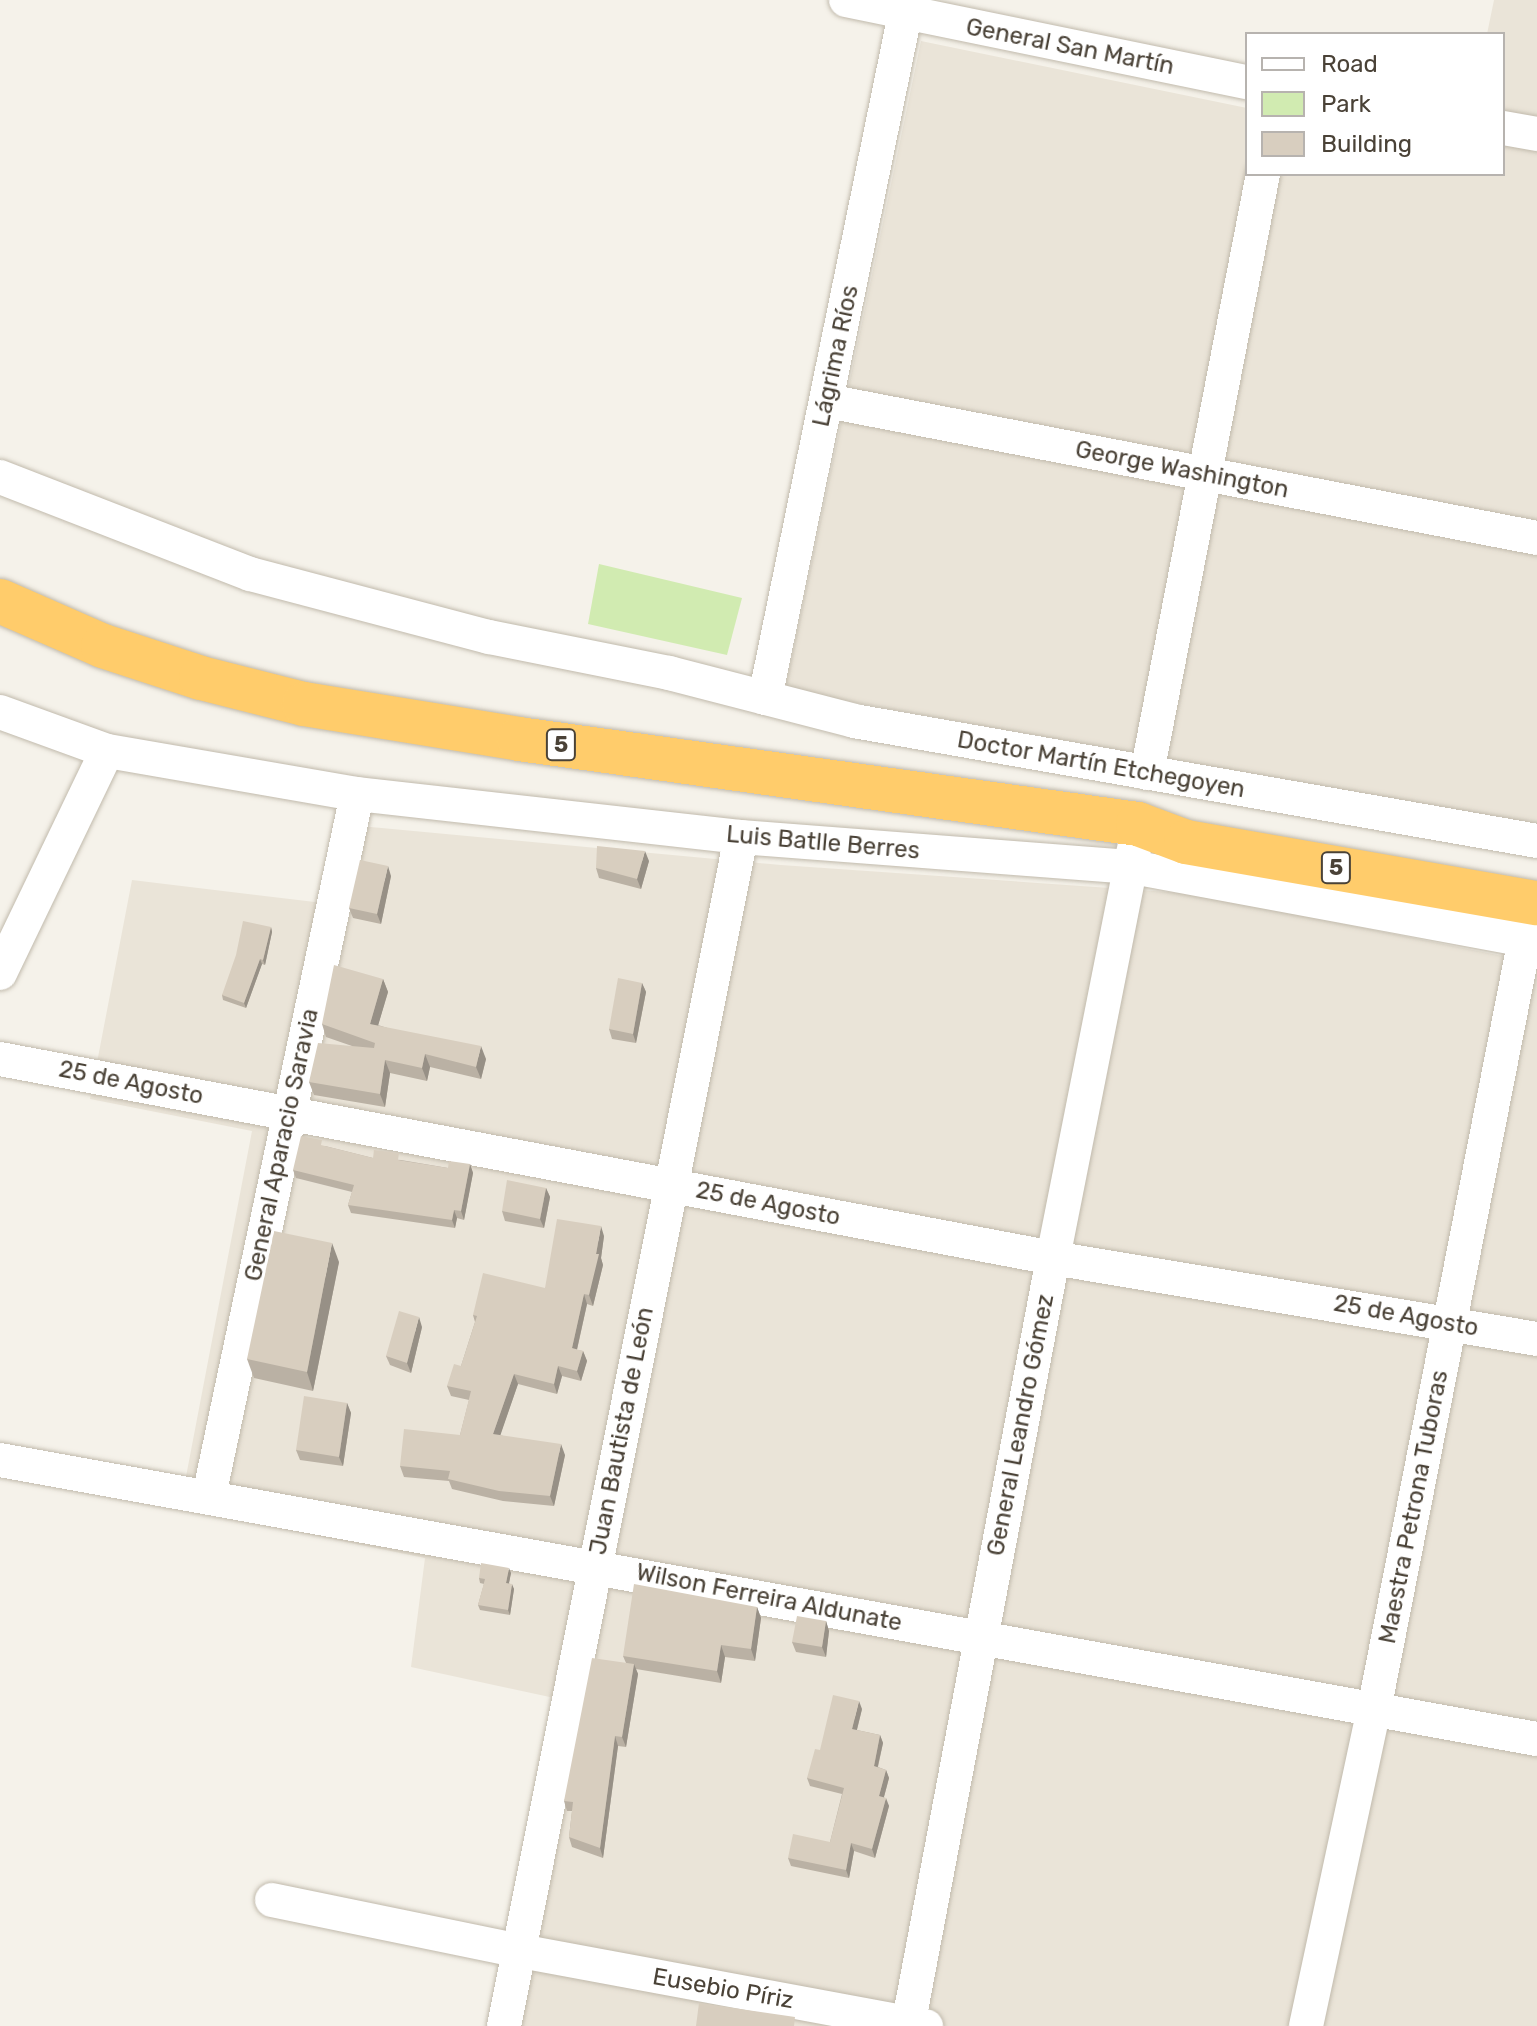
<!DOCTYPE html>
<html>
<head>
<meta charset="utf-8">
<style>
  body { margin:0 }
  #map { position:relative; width:1537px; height:2026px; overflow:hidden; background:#f5f2ea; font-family:Rubik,sans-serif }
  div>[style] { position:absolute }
  .residential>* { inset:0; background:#eae4d8 }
  .green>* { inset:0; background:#d1ebb1 }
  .roads { filter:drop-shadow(0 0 2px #c1baac) drop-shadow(0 0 2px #c1baac) }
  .minor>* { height:34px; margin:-17px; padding:0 17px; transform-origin:17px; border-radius:17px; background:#fff }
  .highway>* { height:44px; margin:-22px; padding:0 22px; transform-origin:22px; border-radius:22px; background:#ffcc6b }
  .wall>* { inset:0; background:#bab1a4 }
  .shaded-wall>* { inset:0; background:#979086 }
  .building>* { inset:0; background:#d8cebf }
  span { translate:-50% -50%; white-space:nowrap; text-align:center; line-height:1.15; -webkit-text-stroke:6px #fff; paint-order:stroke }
  .shield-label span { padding:2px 6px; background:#fff; border:2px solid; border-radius:6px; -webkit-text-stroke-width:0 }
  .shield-label { font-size:22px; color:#4a4237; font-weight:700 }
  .street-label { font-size:24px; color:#4a4237 }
  .legend { position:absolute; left:1245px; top:32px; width:260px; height:144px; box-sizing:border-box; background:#fff; border:2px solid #b7b3af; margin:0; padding:10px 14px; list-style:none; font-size:24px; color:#4a4237 }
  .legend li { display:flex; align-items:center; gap:16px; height:40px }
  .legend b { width:40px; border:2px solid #b7b3af }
</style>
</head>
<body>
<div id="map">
  <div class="residential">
    <i style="clip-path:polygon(1494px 0,1537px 0,1537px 826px,785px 690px,921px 41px,1247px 108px,1247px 174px,1503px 174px,1503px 34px,1487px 34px)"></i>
    <i style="clip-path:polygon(360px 826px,781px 865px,1196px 894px,1537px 963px,1537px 2026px,516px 2026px,582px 1704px,411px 1667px,425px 1558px,180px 1508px,252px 1131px,90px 1099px,132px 880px,340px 905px)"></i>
  </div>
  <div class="green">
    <i style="clip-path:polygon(599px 564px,742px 598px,727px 655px,588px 624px)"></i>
  </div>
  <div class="roads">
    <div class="minor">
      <i style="left:846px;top:0;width:409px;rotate:11.6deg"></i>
      <i style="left:1503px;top:128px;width:35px;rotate:10deg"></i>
      <i style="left:827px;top:401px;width:723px;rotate:10.92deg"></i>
      <i style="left:0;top:477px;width:268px;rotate:21.2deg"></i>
      <i style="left:250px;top:574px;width:247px;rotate:14.8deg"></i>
      <i style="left:489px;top:637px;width:184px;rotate:11.3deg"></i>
      <i style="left:669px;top:673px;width:191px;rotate:14.5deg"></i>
      <i style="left:854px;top:721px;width:693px;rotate:9.96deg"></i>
      <i style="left:765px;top:698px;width:698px;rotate:-78.43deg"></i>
      <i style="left:0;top:712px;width:114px;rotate:20deg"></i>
      <i style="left:107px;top:751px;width:254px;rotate:9.8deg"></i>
      <i style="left:357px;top:794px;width:386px;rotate:6.4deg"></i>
      <i style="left:741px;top:837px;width:392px;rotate:4.4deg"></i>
      <i style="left:1132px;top:867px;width:412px;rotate:10.5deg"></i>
      <i style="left:1147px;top:773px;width:610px;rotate:-79.04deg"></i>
      <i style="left:0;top:973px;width:246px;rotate:-64.3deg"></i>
      <i style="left:0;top:1059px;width:1072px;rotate:10.7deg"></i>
      <i style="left:1053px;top:1258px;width:491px;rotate:9.5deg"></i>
      <i style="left:0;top:1460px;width:1562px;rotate:10.29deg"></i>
      <i style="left:209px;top:1496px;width:717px;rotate:-78.09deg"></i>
      <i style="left:272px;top:1900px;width:253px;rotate:11.6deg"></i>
      <i style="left:520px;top:1951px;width:413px;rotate:10.5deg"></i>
      <i style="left:504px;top:2026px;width:1212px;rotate:-78.73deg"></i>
      <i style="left:908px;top:2026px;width:782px;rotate:-79.31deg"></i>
      <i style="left:1053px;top:1258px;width:422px;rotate:-78.8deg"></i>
      <i style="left:1306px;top:2026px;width:323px;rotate:-77.9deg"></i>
      <i style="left:1374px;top:1710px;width:786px;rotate:-78.92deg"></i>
    </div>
    <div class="highway">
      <i style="left:0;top:601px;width:112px;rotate:23.6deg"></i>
      <i style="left:103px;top:646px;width:103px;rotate:18.1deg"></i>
      <i style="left:201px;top:678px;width:106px;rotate:14.2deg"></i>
      <i style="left:304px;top:704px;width:218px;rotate:9.2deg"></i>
      <i style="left:519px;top:739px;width:625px;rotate:7.82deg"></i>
      <i style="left:1138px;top:824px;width:51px;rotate:20.6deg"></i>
      <i style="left:1186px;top:842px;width:356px;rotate:9.9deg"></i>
    </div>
  </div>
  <div class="wall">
    <i style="clip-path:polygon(649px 861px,641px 889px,599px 878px,596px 868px)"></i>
    <i style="clip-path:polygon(391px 876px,381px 924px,353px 918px,349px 908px)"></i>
    <i style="clip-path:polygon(271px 927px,272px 932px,265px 965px,262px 964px,246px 1008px,223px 1000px,222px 995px)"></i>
    <i style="clip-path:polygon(383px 979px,388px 992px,378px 1025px,486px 1059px,481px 1079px,430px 1067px,427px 1081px,390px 1073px,385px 1107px,314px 1095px,309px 1082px,352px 1046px,326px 1037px,322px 1024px)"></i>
    <i style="clip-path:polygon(642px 983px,646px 992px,636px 1043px,612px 1039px,609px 1029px)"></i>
    <i style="clip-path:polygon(325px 1146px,373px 1158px,401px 1160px,448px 1168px,470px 1164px,473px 1173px,464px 1220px,457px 1218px,455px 1228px,351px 1213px,348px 1205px,352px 1192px,296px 1178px,293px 1170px)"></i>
    <i style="clip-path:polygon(546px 1188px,550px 1197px,544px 1228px,505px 1221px,502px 1211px)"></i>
    <i style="clip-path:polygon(604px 1236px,601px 1258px,603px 1265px,593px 1306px,587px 1304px,577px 1350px,583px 1351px,587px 1361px,581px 1381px,562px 1376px,557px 1394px,518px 1384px,500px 1435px,565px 1455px,554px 1506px,503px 1501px,452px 1489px,449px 1481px,404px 1477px,400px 1466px,460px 1435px,469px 1400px,451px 1396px,447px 1386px,461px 1366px,475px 1322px,473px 1315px,545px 1288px)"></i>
    <i style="clip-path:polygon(339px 1262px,313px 1391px,254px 1378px,247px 1359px)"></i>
    <i style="clip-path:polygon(422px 1327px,411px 1373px,390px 1365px,386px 1356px)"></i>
    <i style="clip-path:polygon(347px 1403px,351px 1413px,343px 1466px,300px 1460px,296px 1450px)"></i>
    <i style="clip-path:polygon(511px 1573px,509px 1583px,514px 1589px,510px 1615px,480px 1610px,478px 1605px,484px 1584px,480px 1583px,479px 1578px)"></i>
    <i style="clip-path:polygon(757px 1607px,761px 1618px,755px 1661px,725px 1657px,721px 1683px,636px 1669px,638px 1674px,626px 1747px,618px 1746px,603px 1858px,572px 1847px,569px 1837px,572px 1811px,567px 1811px,564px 1801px,626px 1663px,623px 1656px)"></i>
    <i style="clip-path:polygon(826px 1621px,829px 1631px,826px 1657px,796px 1652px,792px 1642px)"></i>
    <i style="clip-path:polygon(862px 1709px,857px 1730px,880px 1735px,883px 1743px,878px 1767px,886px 1770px,889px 1778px,884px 1797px,889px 1806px,875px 1858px,854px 1851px,849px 1878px,791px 1866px,788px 1858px,830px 1842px,842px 1794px,810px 1786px,807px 1778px)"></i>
  </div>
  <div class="shaded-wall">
    <i style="clip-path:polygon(645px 851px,649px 861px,641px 889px,637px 879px)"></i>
    <i style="clip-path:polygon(388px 866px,391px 876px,381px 924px,377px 914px)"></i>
    <i style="clip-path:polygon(271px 927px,272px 932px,265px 965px,263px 960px)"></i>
    <i style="clip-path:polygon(260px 959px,262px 964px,246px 1008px,244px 1003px)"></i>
    <i style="clip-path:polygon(383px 979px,388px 992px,375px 1036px,370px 1024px)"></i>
    <i style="clip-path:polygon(642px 983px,646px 992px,636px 1043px,633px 1034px)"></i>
    <i style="clip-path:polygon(481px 1046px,486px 1059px,481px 1079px,476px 1067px)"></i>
    <i style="clip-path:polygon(425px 1054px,430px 1067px,427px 1081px,422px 1068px)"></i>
    <i style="clip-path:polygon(385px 1060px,390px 1073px,385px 1107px,380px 1094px)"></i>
    <i style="clip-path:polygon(470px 1164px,473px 1173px,464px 1220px,461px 1211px)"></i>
    <i style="clip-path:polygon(546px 1188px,550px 1197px,544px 1228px,540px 1219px)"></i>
    <i style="clip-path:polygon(454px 1210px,457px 1218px,455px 1228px,452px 1220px)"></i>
    <i style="clip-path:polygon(601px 1226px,604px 1236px,601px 1258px,603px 1265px,593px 1306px,589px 1295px)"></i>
    <i style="clip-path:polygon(332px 1243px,339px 1262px,313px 1391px,307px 1372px)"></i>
    <i style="clip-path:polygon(584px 1294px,587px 1304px,575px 1358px,572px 1348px)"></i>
    <i style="clip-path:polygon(419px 1317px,422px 1327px,411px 1373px,407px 1363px)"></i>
    <i style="clip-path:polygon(583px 1351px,587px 1361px,581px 1381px,577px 1371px)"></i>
    <i style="clip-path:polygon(558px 1366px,562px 1376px,557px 1394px,554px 1384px)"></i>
    <i style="clip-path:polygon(514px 1374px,518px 1384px,497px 1445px,493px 1434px)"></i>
    <i style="clip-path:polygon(347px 1403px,351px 1413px,343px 1466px,339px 1457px)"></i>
    <i style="clip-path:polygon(561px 1444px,565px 1455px,554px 1506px,550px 1496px)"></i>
    <i style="clip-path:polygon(509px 1568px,511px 1573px,508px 1588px,506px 1583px)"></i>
    <i style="clip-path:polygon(512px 1584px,514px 1589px,510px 1615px,508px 1610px)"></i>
    <i style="clip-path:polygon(757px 1607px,761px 1618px,755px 1661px,751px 1649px)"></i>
    <i style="clip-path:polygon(826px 1621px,829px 1631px,826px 1657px,822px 1647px)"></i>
    <i style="clip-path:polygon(721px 1645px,725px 1657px,721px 1683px,717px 1671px)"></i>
    <i style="clip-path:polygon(634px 1664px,638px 1674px,626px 1747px,622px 1737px)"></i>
    <i style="clip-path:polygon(859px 1701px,862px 1709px,855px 1737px,852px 1729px)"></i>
    <i style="clip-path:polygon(880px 1735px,883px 1743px,876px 1774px,874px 1766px)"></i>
    <i style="clip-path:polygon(615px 1736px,618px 1746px,603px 1858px,600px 1848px)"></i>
    <i style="clip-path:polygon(886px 1770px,889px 1778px,882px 1804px,879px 1796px)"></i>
    <i style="clip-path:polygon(886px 1798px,889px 1806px,875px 1858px,872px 1849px)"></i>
    <i style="clip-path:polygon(851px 1843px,854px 1851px,849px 1878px,846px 1870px)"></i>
  </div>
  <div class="building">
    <i style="clip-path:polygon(597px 846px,645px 851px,637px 879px,596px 868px)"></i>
    <i style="clip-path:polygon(360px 860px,388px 866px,377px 914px,349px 908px)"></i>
    <i style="clip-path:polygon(243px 921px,271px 927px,263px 960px,260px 959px,244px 1003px,222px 995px,236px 955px)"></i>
    <i style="clip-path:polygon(334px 965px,383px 979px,370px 1024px,481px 1046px,476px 1067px,425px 1054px,422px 1068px,385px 1060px,380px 1094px,309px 1082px,318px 1043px,374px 1048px,375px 1043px,322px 1024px)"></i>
    <i style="clip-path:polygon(618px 978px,642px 983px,633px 1034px,609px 1029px)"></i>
    <i style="clip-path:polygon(301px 1136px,322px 1140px,321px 1145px,373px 1158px,374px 1150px,399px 1153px,398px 1160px,448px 1168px,449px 1161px,470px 1164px,461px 1211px,454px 1210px,452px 1220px,348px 1205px,354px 1185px,293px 1170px)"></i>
    <i style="clip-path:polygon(507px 1180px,546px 1188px,540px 1219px,502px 1211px)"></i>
    <i style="clip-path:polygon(557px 1219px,601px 1226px,596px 1254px,599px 1254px,589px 1295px,584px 1294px,572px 1348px,583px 1351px,577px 1371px,558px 1366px,554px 1384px,514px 1374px,493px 1434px,561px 1444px,550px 1496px,499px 1491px,448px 1479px,450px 1471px,400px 1466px,404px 1429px,460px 1435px,471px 1391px,447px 1386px,454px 1364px,461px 1366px,477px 1316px,473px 1315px,483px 1273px,545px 1288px)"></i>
    <i style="clip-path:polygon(274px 1231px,332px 1243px,307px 1372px,247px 1359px)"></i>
    <i style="clip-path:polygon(399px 1311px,419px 1317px,407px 1363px,386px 1356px)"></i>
    <i style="clip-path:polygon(304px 1396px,347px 1403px,339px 1457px,296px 1450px)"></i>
    <i style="clip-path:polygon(481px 1563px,509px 1568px,506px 1583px,512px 1584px,508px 1610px,478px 1605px,485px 1579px,479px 1578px)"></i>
    <i style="clip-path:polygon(634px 1584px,757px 1607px,751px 1649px,721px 1645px,717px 1671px,623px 1656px)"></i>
    <i style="clip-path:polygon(797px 1616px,826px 1621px,822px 1647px,792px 1642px)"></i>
    <i style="clip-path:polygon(592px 1658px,634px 1664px,622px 1737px,615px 1736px,600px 1848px,569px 1837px,573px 1802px,564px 1801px)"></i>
    <i style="clip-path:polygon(833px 1695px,859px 1701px,852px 1729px,880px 1735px,874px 1766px,886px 1770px,879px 1796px,886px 1798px,872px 1849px,851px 1843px,846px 1870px,788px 1858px,793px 1834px,830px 1842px,844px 1788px,807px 1778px,815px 1749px,820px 1750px)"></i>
    <i style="clip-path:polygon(699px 2003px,795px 2017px,794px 2026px,696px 2026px)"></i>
  </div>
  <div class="shield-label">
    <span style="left:561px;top:745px">5</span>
    <span style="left:1336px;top:868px">5</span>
  </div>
  <div class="street-label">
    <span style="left:1070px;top:47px;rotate:11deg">General San Martín</span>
    <span style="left:836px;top:356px;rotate:-78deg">Lágrima Ríos</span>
    <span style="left:1182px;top:470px;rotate:11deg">George Washington</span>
    <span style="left:1101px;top:765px;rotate:10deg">Doctor Martín Etchegoyen</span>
    <span style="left:823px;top:843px;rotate:5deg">Luis Batlle Berres</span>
    <span style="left:131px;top:1083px;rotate:11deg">25 de Agosto</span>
    <span style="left:282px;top:1145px;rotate:-78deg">General Aparacio Saravia</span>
    <span style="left:768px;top:1204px;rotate:11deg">25 de Agosto</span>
    <span style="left:1406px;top:1316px;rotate:10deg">25 de Agosto</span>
    <span style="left:1021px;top:1425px;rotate:-79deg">General Leandro Gómez</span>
    <span style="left:622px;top:1431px;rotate:-79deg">Juan Bautista de León</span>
    <span style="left:1414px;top:1507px;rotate:-79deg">Maestra Petrona Tuboras</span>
    <span style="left:769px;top:1598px;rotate:11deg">Wilson Ferreira Aldunate</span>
    <span style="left:723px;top:1989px;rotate:10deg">Eusebio Píriz</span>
  </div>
  <ul class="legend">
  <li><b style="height:10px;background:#fff"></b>Road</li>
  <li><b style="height:22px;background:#d1ebb1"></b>Park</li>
  <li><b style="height:22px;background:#d8cebf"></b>Building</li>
  </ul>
</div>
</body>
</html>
